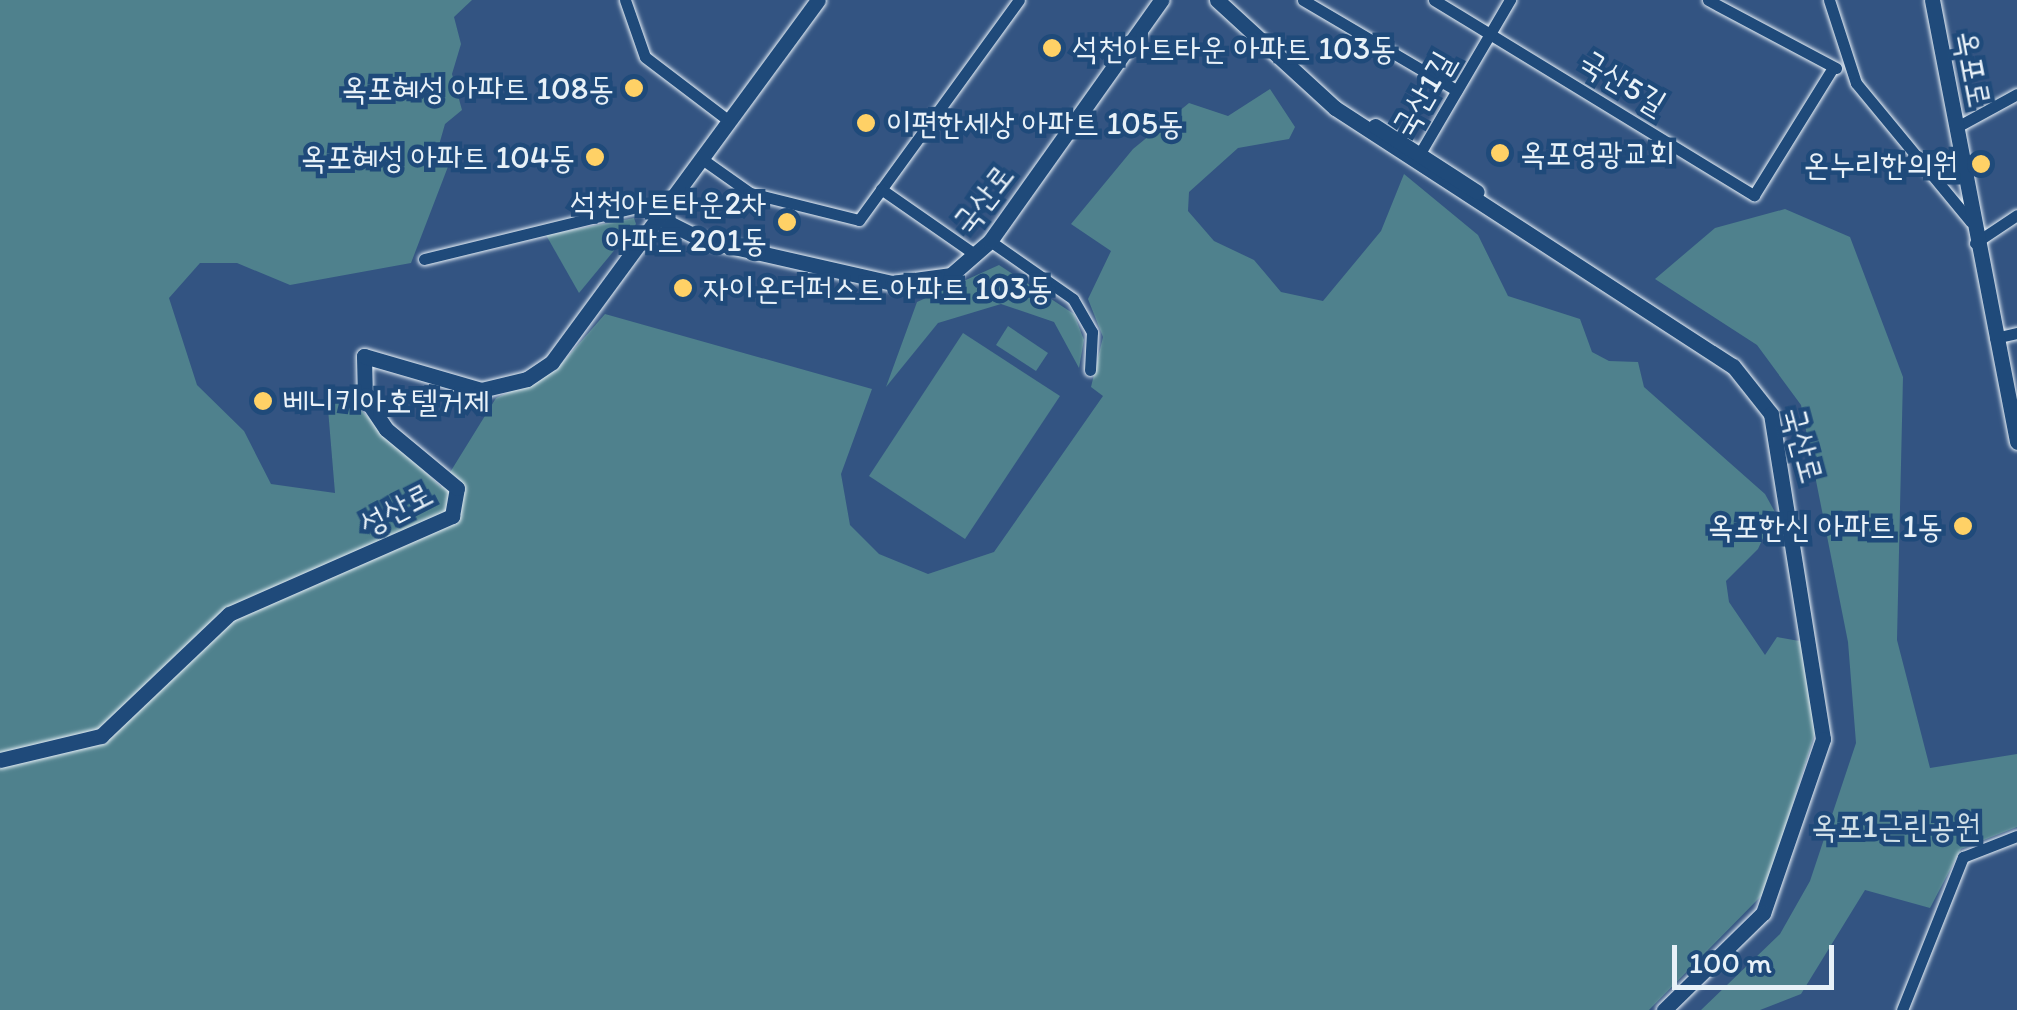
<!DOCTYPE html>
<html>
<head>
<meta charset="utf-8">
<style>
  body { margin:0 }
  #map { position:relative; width:2017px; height:1010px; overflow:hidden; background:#335482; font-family:Itim,"Poor Story",sans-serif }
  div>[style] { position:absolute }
  .green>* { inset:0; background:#4f818d }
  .roads { filter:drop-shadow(0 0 2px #e8f1f8) drop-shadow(0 0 2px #e8f1f8) }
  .street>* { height:11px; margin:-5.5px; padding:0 5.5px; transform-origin:5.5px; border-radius:5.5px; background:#1f4a7a }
  .secondary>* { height:15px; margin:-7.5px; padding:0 7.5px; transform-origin:7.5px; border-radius:7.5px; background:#1f4a7a }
  .dots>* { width:28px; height:28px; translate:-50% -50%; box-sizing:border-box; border:5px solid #1f4a7a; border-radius:50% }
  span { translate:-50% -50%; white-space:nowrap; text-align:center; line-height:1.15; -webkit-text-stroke:9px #1f4a7a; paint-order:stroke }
  .poi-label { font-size:32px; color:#e8f1f8 }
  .left { translate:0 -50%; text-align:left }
  .right { translate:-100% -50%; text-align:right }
  .street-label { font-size:32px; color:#e8f1f8 }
  .park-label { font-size:32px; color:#d1e0e8 }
  .scale { position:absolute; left:1672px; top:945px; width:162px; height:45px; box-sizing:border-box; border:5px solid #e8f1f8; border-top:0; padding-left:12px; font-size:30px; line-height:35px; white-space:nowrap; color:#e8f1f8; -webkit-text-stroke:8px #1f4a7a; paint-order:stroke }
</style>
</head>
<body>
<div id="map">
  <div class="green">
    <i style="clip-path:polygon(0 0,472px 0,454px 17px,461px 44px,452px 74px,462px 110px,445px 124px,439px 145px,449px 164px,411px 263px,290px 285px,237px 263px,200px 263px,169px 298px,197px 385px,244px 431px,271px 484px,335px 493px,328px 409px,341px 391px,441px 487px,496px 398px,555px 371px,605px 314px,872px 389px,841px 474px,850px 525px,879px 554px,928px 574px,994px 552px,1103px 396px,1091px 387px,1103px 337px,1088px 299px,1111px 251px,1071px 224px,1133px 149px,1189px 103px,1228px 116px,1270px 89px,1295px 127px,1289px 139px,1238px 148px,1189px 192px,1188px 211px,1214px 241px,1254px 260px,1281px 292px,1323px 301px,1381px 231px,1404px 174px,1478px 235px,1508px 296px,1580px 319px,1592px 352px,1609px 361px,1638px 362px,1644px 387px,1765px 494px,1775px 512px,1758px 549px,1726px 581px,1729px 602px,1765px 655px,1777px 637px,1805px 642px,1815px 733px,1765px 892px,1649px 1010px,0 1010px)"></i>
    <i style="clip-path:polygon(1785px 209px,1850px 237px,1903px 377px,1897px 640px,1930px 768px,2017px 754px,2017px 827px,1961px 849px,1930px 908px,1865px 890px,1801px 994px,1760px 1010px,1701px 1010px,1780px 934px,1810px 881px,1856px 743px,1848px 642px,1801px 405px,1757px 345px,1655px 279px,1715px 228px)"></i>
    <i style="clip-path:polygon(634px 218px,636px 224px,579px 293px,546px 235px)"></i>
    <i style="clip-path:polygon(999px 265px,1074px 314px,1084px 340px,1079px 368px,1054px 322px,1001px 304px,938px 323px,886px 387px,917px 302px)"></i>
    <i style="clip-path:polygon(1008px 326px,1048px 353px,1036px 371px,996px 345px)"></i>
    <i style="clip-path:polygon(963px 333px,1060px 396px,965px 539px,869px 476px)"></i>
  </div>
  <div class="roads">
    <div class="street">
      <i style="left:625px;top:0;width:60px;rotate:70.7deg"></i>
      <i style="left:645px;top:57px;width:106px;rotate:37.3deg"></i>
      <i style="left:1303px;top:0;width:178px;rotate:30.5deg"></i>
      <i style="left:1434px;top:0;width:375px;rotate:31.4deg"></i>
      <i style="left:1754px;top:195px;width:148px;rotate:-58.2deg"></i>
      <i style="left:1708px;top:0;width:145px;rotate:28deg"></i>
      <i style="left:1829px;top:0;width:87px;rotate:72deg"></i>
      <i style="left:1856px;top:83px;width:180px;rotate:50.4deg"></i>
      <i style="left:1955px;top:128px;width:71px;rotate:-28.7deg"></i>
      <i style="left:702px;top:159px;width:59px;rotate:35.3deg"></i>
      <i style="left:750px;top:193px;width:112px;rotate:13.9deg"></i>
      <i style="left:859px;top:220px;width:272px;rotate:-54deg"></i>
      <i style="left:1416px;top:160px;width:186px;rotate:-59.6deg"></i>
      <i style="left:881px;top:189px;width:116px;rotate:34.8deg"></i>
      <i style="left:990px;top:241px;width:101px;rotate:34.9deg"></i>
      <i style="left:1073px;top:299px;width:38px;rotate:60deg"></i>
      <i style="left:1092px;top:332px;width:38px;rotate:93deg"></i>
      <i style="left:1975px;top:243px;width:50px;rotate:-33.7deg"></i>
      <i style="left:424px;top:259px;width:224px;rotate:-13.7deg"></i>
      <i style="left:642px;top:206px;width:19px;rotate:36deg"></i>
      <i style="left:1995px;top:338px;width:23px;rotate:-13deg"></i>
      <i style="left:1902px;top:1010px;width:165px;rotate:-68.3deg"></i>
      <i style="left:1963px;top:857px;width:58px;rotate:-21.3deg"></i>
    </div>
    <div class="secondary">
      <i style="left:1217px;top:0;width:160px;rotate:42.5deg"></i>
      <i style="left:1335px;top:108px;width:474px;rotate:33deg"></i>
      <i style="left:1733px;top:366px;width:61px;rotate:51.6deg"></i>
      <i style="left:1771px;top:414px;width:329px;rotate:80.9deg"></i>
      <i style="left:1823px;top:739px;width:184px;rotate:109deg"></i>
      <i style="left:1763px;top:913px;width:139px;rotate:135.6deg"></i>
      <i style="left:1932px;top:0;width:450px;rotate:79.1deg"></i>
      <i style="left:1375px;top:126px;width:121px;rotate:32.9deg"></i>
      <i style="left:657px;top:217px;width:51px;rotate:26.6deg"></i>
      <i style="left:703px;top:240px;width:194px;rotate:12.8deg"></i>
      <i style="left:892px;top:283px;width:60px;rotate:-7.7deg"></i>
      <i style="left:951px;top:275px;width:52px;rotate:-41.1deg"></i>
      <i style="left:990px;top:241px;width:296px;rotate:-54.6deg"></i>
      <i style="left:0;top:760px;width:104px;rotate:-13.4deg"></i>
      <i style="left:101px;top:736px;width:177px;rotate:-43.6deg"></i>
      <i style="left:229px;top:614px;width:244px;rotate:-23.7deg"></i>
      <i style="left:452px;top:516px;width:28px;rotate:-80deg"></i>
      <i style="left:457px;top:488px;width:92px;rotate:-140.3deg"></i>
      <i style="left:386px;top:429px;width:37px;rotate:-124deg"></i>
      <i style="left:365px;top:398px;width:42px;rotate:-91.4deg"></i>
      <i style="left:364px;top:356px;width:122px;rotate:16.2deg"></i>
      <i style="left:481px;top:390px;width:47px;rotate:-13.4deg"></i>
      <i style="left:527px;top:379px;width:30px;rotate:-34deg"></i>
      <i style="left:552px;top:362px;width:449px;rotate:-53.7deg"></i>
    </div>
  </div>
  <div class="dots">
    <i style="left:1052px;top:48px;background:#ffd166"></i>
    <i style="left:634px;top:88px;background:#ffd166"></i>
    <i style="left:866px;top:123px;background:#ffd166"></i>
    <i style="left:1500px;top:153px;background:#ffd166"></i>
    <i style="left:595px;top:157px;background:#ffd166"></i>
    <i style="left:1981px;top:164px;background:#ffd166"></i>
    <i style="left:787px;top:222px;background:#ffd166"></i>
    <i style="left:683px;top:288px;background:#ffd166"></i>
    <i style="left:263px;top:401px;background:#ffd166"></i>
    <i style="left:1963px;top:526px;background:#ffd166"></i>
  </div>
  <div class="poi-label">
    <span class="left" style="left:1072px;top:48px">석천아트타운 아파트 103동</span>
    <span class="right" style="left:614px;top:88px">옥포혜성 아파트 108동</span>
    <span class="left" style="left:886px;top:123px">이편한세상 아파트 105동</span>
    <span class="left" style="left:1520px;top:153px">옥포영광교회</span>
    <span class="right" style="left:575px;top:157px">옥포혜성 아파트 104동</span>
    <span class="right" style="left:1958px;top:164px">온누리한의원</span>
    <span class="right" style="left:767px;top:222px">석천아트타운2차<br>아파트 201동</span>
    <span class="left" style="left:703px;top:288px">자이온더퍼스트 아파트 103동</span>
    <span class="left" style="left:283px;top:401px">베니키아호텔거제</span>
    <span class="right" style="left:1943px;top:526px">옥포한신 아파트 1동</span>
  </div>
  <div class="street-label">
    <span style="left:1973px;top:69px;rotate:79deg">옥포로</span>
    <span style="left:1623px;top:82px;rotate:31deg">국산5길</span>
    <span style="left:1423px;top:94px;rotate:-60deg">국산1길</span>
    <span style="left:983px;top:199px;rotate:-52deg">국산로</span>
    <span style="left:1803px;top:445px;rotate:75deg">국산로</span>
    <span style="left:396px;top:509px;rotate:-27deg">성산로</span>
  </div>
  <div class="park-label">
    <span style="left:1896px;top:826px">옥포1근린공원</span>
  </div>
  <div class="scale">100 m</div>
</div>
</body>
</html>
